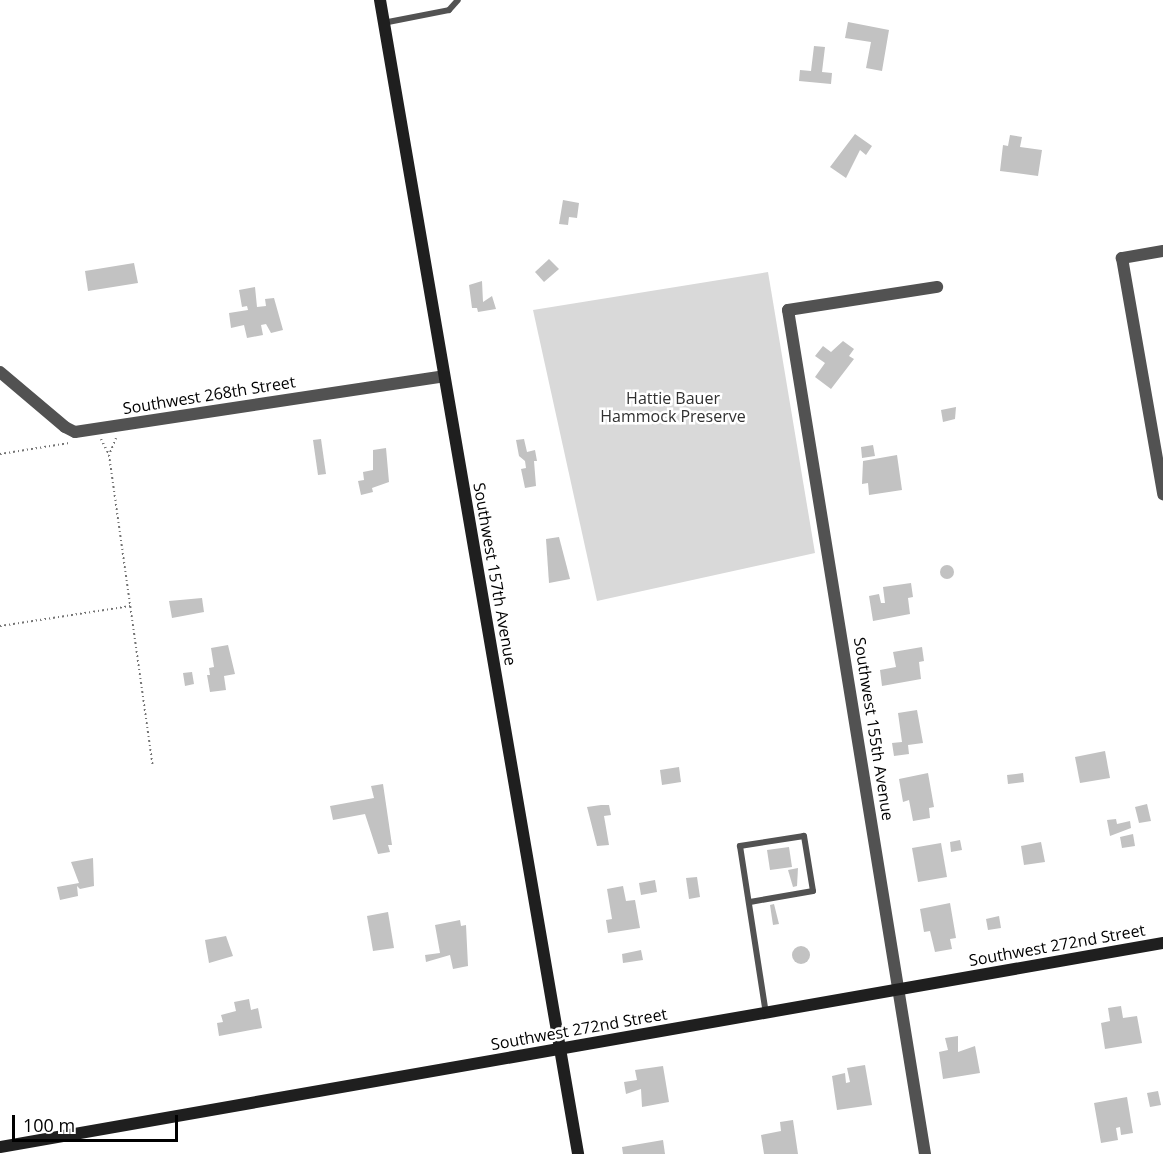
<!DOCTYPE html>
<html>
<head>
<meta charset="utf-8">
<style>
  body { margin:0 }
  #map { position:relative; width:1163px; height:1154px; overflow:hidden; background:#fff; font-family:"Open Sans",sans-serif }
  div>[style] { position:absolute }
  .green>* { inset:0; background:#d9d9d9 }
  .building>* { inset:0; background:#c2c2c2 }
  .round { border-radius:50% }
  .path>* { height:2px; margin-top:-1px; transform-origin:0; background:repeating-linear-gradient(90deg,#747474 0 1.5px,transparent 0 4.5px) }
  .lane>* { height:6px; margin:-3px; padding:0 3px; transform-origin:3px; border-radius:3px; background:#525252 }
  .street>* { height:12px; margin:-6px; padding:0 6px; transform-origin:6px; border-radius:6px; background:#525252 }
  .secondary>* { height:12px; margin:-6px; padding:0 6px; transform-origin:6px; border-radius:6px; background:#1f1f1f }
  span { translate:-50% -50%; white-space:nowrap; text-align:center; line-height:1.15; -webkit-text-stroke:5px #fff; paint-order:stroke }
  .street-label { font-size:16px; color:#000 }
  .park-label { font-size:16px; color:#303030 }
  .scale { position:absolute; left:12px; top:1115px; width:166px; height:27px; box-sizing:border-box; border:3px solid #000; border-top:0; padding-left:8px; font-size:18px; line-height:21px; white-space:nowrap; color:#000; -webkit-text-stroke:4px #fff; paint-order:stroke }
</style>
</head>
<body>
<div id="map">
  <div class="green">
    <i style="clip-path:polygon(768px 272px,815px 553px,597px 601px,533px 310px)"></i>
  </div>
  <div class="building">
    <i style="clip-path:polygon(848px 22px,889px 30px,882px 71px,866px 68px,871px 42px,845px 38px)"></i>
    <i style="clip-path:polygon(814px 46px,825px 47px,822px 72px,832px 73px,831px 84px,799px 81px,800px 70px,811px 71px)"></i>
    <i style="clip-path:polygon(855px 134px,872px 146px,866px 155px,860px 150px,846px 178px,830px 167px)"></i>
    <i style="clip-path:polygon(1010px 135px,1022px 137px,1020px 147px,1042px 150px,1038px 176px,1000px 171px,1003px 145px,1008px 146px)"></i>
    <i style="clip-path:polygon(563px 200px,579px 203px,577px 218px,569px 217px,568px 225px,559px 224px)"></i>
    <i style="clip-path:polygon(549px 259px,559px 269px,544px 282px,535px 272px)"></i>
    <i style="clip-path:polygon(134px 263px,138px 283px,88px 291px,85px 271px)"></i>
    <i style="clip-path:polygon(482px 281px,483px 302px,492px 296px,496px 309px,478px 312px,477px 308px,472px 308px,469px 285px)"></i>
    <i style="clip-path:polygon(255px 287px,257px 307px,266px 306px,265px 299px,274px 298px,283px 330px,271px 333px,266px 324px,261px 325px,263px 335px,247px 338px,244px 325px,231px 328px,229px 313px,248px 310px,247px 306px,242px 307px,239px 290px)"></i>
    <i style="clip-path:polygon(843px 341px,854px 349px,849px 356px,854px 359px,831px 389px,815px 377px,825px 363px,815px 356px,823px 346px,831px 352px)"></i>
    <i style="clip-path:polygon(956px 407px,955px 419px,943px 422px,941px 410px)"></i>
    <i style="clip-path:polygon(321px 439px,326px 474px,318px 475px,313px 440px)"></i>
    <i style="clip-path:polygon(524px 439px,527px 452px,535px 450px,537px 461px,534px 461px,536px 486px,525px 488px,521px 469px,526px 468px,525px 461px,519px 456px,516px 440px)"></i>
    <i style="clip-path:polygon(873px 445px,875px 456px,862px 458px,861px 447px)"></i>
    <i style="clip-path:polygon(386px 448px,389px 482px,372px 488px,373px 492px,361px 495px,358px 481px,364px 480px,363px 472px,373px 470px,373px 450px)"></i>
    <i style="clip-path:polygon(897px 455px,902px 490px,869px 495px,868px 483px,862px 484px,863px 461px)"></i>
    <i style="clip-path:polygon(559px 537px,570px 579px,549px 583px,546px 539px)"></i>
    <i class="round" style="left:940px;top:565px;width:14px;height:14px"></i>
    <i style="clip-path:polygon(911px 583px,913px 597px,908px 598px,910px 614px,873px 621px,869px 596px,879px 594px,881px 603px,885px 603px,883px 587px)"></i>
    <i style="clip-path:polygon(202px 598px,204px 612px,172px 618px,169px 601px)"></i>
    <i style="clip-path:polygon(228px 645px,235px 674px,224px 676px,226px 690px,210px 692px,207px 675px,210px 675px,209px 668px,214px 667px,211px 648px)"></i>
    <i style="clip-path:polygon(922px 647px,924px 661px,919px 662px,921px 679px,882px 686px,880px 670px,896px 667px,893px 652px)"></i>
    <i style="clip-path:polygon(192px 672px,194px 684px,185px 686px,183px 673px)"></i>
    <i style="clip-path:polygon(917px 710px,923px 743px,908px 745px,909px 754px,894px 756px,892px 743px,902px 742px,898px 713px)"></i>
    <i style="clip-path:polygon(1105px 751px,1110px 778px,1080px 783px,1075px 757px)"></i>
    <i style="clip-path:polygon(679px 767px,681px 782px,662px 785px,660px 770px)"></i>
    <i style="clip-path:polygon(928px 773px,934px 807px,929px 808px,930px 818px,913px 821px,909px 800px,903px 802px,899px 779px)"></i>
    <i style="clip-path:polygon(1023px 773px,1024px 782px,1008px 784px,1007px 775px)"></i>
    <i style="clip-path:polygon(383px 784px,392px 845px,388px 845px,390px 852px,378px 854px,365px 814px,333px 820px,330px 806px,374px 798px,371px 786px)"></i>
    <i style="clip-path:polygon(1147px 804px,1151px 821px,1139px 823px,1135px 807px)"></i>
    <i style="clip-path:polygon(601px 805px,609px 805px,611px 815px,604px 816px,609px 845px,597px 846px,587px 807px)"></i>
    <i style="clip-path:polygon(1116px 819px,1117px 824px,1130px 821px,1131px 828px,1110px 836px,1107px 820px)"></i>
    <i style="clip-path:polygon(1133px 834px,1135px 846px,1122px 848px,1120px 837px)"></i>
    <i style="clip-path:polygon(960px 840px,962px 850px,951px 852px,950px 842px)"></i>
    <i style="clip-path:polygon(1041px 842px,1045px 862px,1024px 865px,1021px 846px)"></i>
    <i style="clip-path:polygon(941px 843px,947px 877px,918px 882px,912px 848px)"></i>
    <i style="clip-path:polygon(789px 847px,792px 867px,770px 870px,767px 850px)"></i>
    <i style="clip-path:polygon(93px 858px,94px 886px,80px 889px,77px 886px,78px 896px,60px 900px,57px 887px,79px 883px,71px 862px)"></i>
    <i style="clip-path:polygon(798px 868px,797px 886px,793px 887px,788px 870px)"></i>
    <i style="clip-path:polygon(697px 877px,700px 897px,689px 899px,686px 878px)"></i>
    <i style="clip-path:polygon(655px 880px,657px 892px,641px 895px,639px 883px)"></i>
    <i style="clip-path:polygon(623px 886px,626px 901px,635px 900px,640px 928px,608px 933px,606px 920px,612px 919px,607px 889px)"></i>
    <i style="clip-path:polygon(950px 903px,956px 938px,950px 939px,952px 949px,935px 952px,930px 931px,924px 932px,920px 909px)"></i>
    <i style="clip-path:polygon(774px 904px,779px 924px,773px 925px,770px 905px)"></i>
    <i style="clip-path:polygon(388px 912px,394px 948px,373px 951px,367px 916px)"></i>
    <i style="clip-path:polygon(999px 916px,1001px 928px,988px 930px,986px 919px)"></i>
    <i style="clip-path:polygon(460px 920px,461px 926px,466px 925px,468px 966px,453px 969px,450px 955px,426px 962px,425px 955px,440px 953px,435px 925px)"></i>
    <i style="clip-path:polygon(226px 936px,233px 956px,209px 963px,205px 940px)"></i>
    <i class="round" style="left:792px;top:946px;width:18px;height:18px"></i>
    <i style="clip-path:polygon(641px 950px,643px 960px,623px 963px,622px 954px)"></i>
    <i style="clip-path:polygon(249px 999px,251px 1010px,258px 1008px,262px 1028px,219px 1036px,217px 1023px,223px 1022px,221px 1015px,236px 1011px,234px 1002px)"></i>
    <i style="clip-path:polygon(1121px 1006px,1123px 1018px,1137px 1016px,1142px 1043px,1105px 1049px,1101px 1023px,1110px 1021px,1108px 1008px)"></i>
    <i style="clip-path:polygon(958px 1036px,958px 1052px,975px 1046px,980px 1073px,943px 1079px,939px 1052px,948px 1050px,945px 1038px)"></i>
    <i style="clip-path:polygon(865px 1065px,872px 1105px,837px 1110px,832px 1076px,845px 1073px,846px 1083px,850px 1082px,847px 1068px)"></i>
    <i style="clip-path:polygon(663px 1066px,669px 1102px,642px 1107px,641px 1089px,626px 1094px,624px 1082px,637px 1080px,635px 1070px)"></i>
    <i style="clip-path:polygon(1158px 1091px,1161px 1105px,1150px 1107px,1147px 1093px)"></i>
    <i style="clip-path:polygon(1127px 1097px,1133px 1133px,1121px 1135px,1120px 1127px,1116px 1128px,1118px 1140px,1101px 1143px,1094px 1103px)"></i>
    <i style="clip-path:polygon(793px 1120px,798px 1154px,764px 1154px,761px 1135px,781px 1131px,780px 1122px)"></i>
    <i style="clip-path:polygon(663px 1140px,665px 1154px,623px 1154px,622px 1147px)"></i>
  </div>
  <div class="path">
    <i style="left:116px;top:438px;width:18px;rotate:112deg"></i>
    <i style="left:109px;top:455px;width:315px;rotate:82deg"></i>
    <i style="left:101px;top:439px;width:18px;rotate:63deg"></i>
    <i style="left:0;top:454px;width:70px;rotate:-9.1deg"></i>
    <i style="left:0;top:626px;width:132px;rotate:-8.7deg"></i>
  </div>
  <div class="lane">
    <i style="left:383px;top:23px;width:67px;rotate:-11.1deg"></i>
    <i style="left:449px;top:10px;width:13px;rotate:-48deg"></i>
    <i style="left:750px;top:902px;width:64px;rotate:-9.9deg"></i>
    <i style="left:813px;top:891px;width:56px;rotate:-99.3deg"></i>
    <i style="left:804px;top:836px;width:65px;rotate:171.1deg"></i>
    <i style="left:740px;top:846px;width:170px;rotate:81.2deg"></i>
  </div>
  <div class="street">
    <i style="left:1163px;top:251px;width:42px;rotate:170.3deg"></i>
    <i style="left:1122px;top:258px;width:240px;rotate:80.1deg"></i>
    <i style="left:0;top:372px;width:85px;rotate:40.2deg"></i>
    <i style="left:65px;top:427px;width:11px;rotate:27deg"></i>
    <i style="left:75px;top:432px;width:373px;rotate:-8.6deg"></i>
    <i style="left:925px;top:1154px;width:855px;rotate:-99.22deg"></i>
    <i style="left:788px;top:310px;width:151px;rotate:-8.8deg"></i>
  </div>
  <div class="secondary">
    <i style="left:380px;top:0;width:1171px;rotate:80.26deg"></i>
    <i style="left:0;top:1147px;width:1181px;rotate:-9.95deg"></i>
  </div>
  <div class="street-label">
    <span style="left:209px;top:395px;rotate:-9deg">Southwest 268th Street</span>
    <span style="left:495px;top:574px;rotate:80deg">Southwest 157th Avenue</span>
    <span style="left:874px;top:729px;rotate:81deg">Southwest 155th Avenue</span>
    <span style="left:1057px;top:945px;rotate:-10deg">Southwest 272nd Street</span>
    <span style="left:579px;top:1029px;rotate:-10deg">Southwest 272nd Street</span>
  </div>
  <div class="park-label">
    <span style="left:673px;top:407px">Hattie Bauer<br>Hammock Preserve</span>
  </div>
  <div class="scale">100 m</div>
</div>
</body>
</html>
